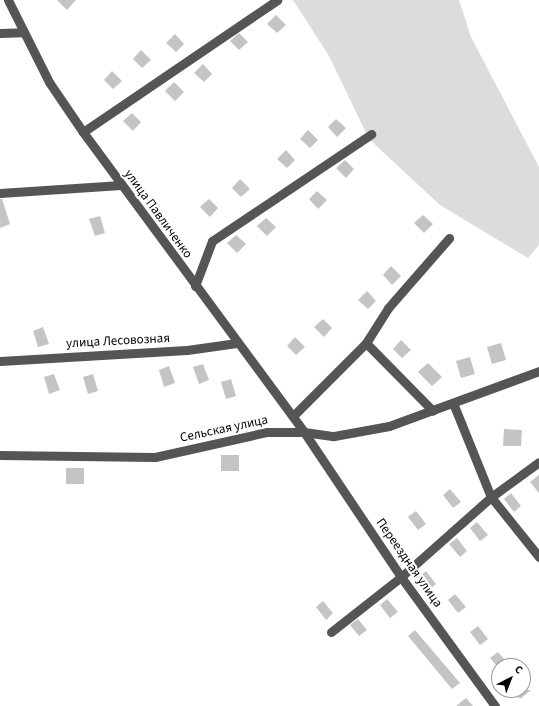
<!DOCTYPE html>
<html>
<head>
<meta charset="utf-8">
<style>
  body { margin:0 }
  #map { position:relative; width:539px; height:706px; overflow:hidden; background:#fff; font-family:"Source Sans 3",sans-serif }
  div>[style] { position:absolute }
  .green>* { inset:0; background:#dcdcdc }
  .building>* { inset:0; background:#c4c4c4 }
  .minor>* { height:9px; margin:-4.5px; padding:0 4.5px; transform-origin:4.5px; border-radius:4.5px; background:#555 }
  span { translate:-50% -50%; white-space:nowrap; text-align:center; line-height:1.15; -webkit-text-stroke:4px #fff; paint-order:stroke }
  .street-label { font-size:13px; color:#000 }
  .north { position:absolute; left:491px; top:658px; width:40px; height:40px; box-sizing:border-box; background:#fff; border:1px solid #999; border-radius:50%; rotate:42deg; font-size:11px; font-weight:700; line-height:16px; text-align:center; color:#000 }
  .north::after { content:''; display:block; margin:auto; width:14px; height:18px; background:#000; clip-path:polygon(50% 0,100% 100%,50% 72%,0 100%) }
</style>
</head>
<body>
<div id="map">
  <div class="green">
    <i style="clip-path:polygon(293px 0,459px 0,471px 37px,539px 167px,539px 245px,528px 258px,440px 205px,369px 139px,329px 56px)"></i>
  </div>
  <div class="building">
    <i style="clip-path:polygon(57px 0,76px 0,67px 10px)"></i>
    <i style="clip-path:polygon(276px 15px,286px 25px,277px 33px,267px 24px)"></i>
    <i style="clip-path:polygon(239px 33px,248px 42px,239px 50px,230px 41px)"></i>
    <i style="clip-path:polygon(175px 34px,184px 44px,176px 52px,166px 43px)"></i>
    <i style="clip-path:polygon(141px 50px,151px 60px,142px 68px,133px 59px)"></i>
    <i style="clip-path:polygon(203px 64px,212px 74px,204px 82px,194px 73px)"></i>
    <i style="clip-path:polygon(112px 71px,122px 81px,113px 89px,104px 80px)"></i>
    <i style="clip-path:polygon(174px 82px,184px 92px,175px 101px,165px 91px)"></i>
    <i style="clip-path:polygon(132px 113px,141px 122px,133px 131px,123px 121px)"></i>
    <i style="clip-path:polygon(336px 119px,346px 128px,337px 137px,328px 127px)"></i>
    <i style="clip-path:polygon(308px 130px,318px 140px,310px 148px,300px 139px)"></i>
    <i style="clip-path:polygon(286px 150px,295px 160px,287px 168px,277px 159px)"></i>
    <i style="clip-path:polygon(345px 160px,354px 169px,346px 178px,336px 168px)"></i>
    <i style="clip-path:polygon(240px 179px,250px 189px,241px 197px,232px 188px)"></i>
    <i style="clip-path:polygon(317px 191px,327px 200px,318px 209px,309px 199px)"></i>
    <i style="clip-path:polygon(0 199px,2px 199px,10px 224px,0 228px)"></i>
    <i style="clip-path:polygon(209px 199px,218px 208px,210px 217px,200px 207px)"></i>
    <i style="clip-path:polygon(423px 215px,433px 224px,424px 233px,414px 223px)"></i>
    <i style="clip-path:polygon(100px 216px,105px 233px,95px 236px,89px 219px)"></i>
    <i style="clip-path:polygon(266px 218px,276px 227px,267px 236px,257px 226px)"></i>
    <i style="clip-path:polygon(236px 235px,246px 244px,237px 253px,227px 243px)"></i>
    <i style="clip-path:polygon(391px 266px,401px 276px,392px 285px,383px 275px)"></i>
    <i style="clip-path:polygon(367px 291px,376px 301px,368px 309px,358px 300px)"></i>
    <i style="clip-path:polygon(323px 319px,332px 328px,324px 337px,314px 327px)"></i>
    <i style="clip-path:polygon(43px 327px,49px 344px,38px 347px,33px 331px)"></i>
    <i style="clip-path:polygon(295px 337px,305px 347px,296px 355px,287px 346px)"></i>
    <i style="clip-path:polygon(401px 340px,411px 350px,402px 358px,393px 349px)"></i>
    <i style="clip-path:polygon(501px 343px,506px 360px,492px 364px,487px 347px)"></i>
    <i style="clip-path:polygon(470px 357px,475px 374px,461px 378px,456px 361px)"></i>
    <i style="clip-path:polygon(428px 363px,442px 377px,432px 386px,418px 372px)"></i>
    <i style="clip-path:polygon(203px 364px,209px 380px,199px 384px,193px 367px)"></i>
    <i style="clip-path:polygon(169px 366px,175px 383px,164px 387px,159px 370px)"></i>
    <i style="clip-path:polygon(54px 374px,60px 390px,49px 394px,44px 377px)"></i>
    <i style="clip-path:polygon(93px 374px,98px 391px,88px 394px,83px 377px)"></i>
    <i style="clip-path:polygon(231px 379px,236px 396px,226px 399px,221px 382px)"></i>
    <i style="clip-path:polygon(504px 429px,522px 430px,521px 446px,503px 446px)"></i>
    <i style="clip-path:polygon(221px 455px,239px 455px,239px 471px,221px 471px)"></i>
    <i style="clip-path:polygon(66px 468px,84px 468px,84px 484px,66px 484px)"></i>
    <i style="clip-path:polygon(539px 475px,539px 493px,530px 482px)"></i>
    <i style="clip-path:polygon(450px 489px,461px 502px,453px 508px,443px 495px)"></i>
    <i style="clip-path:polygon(511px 493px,521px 506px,514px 512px,504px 499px)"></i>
    <i style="clip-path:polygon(416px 511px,426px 524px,418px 530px,408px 517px)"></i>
    <i style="clip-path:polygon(477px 522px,488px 535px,480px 541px,470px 528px)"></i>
    <i style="clip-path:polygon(457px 538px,467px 551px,460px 557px,449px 544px)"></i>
    <i style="clip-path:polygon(426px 571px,436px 584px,429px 590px,418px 577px)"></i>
    <i style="clip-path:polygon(455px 594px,466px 607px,458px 613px,448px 600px)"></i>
    <i style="clip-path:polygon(387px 599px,398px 612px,390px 618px,380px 605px)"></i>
    <i style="clip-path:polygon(323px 601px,333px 613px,326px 620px,316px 607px)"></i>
    <i style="clip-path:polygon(358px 619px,367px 630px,359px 636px,350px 625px)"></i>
    <i style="clip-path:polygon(478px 626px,488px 639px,480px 645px,470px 632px)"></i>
    <i style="clip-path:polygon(415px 630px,460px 683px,452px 689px,408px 636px)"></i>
    <i style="clip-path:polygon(498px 652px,510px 666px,497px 666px,490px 658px)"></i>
    <i style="clip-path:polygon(513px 690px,531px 690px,520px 699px)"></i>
    <i style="clip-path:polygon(466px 698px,473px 706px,456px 706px)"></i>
  </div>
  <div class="minor">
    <i style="left:8px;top:0;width:92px;rotate:63.4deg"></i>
    <i style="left:49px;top:82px;width:60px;rotate:55.8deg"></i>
    <i style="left:83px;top:132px;width:373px;rotate:53.6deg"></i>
    <i style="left:304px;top:432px;width:174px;rotate:56.2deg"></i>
    <i style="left:401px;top:577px;width:160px;rotate:53.9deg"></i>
    <i style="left:0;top:33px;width:24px;rotate:-2deg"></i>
    <i style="left:83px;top:132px;width:235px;rotate:-34.2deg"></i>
    <i style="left:0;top:193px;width:121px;rotate:-3.8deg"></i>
    <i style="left:195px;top:286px;width:48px;rotate:-69.3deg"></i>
    <i style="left:212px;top:241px;width:192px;rotate:-33.9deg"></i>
    <i style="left:366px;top:343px;width:41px;rotate:-57.8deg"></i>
    <i style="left:388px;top:308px;width:93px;rotate:-48.9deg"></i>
    <i style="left:0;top:361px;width:187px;rotate:-3.4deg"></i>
    <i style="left:187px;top:350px;width:50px;rotate:-8deg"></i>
    <i style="left:453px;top:403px;width:101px;rotate:68deg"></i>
    <i style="left:491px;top:497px;width:77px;rotate:51.3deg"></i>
    <i style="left:293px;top:416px;width:103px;rotate:-45deg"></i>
    <i style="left:366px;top:343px;width:95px;rotate:45.4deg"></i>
    <i style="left:0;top:455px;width:155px;rotate:0.7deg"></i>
    <i style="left:155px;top:457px;width:115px;rotate:-12.6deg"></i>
    <i style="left:267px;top:432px;width:37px"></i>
    <i style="left:304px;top:432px;width:30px;rotate:8deg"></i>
    <i style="left:334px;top:436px;width:56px;rotate:-10.3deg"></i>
    <i style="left:389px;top:426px;width:160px;rotate:-20.1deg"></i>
    <i style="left:331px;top:632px;width:89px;rotate:-38.2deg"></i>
    <i style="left:401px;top:577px;width:120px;rotate:-41.6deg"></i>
    <i style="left:491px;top:497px;width:59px;rotate:-36.1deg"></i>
  </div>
  <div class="street-label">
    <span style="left:158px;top:214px;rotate:54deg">улица Павличенко</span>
    <span style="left:118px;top:341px;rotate:-3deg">улица Лесовозная</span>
    <span style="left:224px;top:429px;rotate:-12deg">Сельская улица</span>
    <span style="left:409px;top:563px;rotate:55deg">Переездная улица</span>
  </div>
  <div class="north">С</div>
</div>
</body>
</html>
